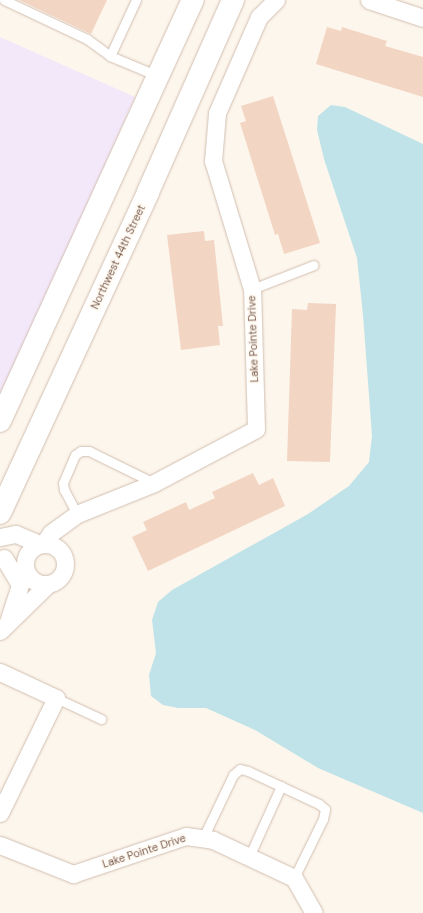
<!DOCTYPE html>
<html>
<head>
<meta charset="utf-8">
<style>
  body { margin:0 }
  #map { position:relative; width:423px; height:913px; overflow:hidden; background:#fdf6ec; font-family:"DM Sans",sans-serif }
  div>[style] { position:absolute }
  .education>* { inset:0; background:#f3e8fa }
  .water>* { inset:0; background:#bfe3e8 }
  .building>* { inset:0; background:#f3d5c3 }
  .roads { filter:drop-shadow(0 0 1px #d1beb0) drop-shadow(0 0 1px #d1beb0) }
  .service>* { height:9px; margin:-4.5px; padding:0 4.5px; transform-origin:4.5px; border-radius:4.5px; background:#fff }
  .minor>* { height:17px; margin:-8.5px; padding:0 8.5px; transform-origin:8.5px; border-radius:8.5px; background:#fff }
  .minor>.ring { margin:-8.5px; padding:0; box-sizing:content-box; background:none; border:17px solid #fff; border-radius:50% }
  .tertiary>* { height:22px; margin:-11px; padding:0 11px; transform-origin:11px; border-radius:11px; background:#fff }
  span { translate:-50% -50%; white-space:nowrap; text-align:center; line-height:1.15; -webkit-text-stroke:4px #fffaf3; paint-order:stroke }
  .street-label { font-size:11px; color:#7a5c4d }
</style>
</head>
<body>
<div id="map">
  <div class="education">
    <i style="clip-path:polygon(0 37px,135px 97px,0 400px)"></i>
  </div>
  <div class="water">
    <i style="clip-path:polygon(331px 105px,345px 107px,423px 144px,423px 813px,318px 768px,255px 730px,206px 708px,178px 708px,163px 705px,151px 696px,149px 675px,156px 653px,152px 620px,158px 602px,172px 590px,308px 514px,349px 486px,369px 462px,372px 436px,363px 315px,357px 258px,324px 159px,317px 130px,318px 116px)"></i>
  </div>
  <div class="building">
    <i style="clip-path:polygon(19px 0,107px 0,91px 34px)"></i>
    <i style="clip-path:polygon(327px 27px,341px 31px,342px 27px,387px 41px,385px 46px,423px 57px,423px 97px,316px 64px)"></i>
    <i style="clip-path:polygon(273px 96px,320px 243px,284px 254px,278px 234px,275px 235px,240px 123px,246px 121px,241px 106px)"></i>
    <i style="clip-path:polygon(204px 231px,205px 241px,214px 240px,223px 326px,218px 326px,220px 345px,181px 350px,167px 235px)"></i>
    <i style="clip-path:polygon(308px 303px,336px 304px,330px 462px,287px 461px,292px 309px,307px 310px)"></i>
    <i style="clip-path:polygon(253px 473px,259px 485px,273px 478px,285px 506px,148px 571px,132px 537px,147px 530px,143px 522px,186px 502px,189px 510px,215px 498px,212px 492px)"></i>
  </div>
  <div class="roads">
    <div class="service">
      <i style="left:4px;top:0;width:92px;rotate:25.2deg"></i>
      <i style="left:87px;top:39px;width:29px;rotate:36deg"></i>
      <i style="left:136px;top:0;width:62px;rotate:114.9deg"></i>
      <i style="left:110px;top:56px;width:52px;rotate:22.6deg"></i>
      <i style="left:252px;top:289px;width:66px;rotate:-21.2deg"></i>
      <i style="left:77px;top:514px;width:27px;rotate:-118deg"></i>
      <i style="left:64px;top:490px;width:7px;rotate:-98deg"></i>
      <i style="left:63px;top:483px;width:30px;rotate:-67deg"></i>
      <i style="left:75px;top:455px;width:7px;rotate:-34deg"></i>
      <i style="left:81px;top:451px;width:8px"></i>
      <i style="left:89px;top:451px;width:72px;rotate:26.2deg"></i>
      <i style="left:56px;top:698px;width:50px;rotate:25deg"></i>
      <i style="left:203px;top:838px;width:70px;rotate:-64.5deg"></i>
      <i style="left:233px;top:775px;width:9px;rotate:-41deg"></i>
      <i style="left:240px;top:769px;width:8px;rotate:14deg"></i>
      <i style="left:248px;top:771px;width:78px;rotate:24.9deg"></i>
      <i style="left:319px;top:804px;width:8px;rotate:40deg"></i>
      <i style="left:325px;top:809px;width:10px;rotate:101deg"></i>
      <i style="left:323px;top:819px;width:66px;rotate:116.2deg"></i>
      <i style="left:249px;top:857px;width:78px;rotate:-65.7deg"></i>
    </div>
    <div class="minor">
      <i style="left:369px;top:0;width:57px;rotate:18.4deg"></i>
      <i style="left:0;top:537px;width:16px;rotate:-11deg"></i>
      <i style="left:16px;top:534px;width:25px;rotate:23deg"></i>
      <i style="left:44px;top:543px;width:12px;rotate:-55deg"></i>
      <i style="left:51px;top:533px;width:32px;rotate:-36deg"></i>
      <i style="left:77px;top:514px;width:83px;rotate:-21.9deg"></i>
      <i style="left:154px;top:483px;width:115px;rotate:-27.9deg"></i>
      <i style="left:256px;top:429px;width:140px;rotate:-91.6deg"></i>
      <i style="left:252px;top:289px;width:134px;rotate:-106.9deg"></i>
      <i style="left:213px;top:161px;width:48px;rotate:-85.2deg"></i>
      <i style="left:217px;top:113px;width:105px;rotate:-66.4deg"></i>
      <i style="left:259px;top:17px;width:24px;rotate:-45deg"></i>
      <i class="ring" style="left:25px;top:544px;width:23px;height:23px"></i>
      <i style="left:4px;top:558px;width:31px;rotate:59deg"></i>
      <i style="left:20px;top:585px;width:38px;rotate:108deg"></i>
      <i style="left:0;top:631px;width:67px;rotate:-44.4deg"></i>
      <i style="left:0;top:672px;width:62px;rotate:24.9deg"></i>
      <i style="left:56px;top:698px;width:128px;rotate:116deg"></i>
      <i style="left:0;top:845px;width:79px;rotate:21.7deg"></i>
      <i style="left:73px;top:874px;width:119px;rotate:-18.6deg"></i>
      <i style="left:186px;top:836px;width:27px;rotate:8deg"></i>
      <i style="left:213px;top:840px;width:89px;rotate:25.1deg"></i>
      <i style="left:294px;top:878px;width:40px;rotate:60.3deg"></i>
    </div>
    <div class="tertiary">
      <i style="left:0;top:421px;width:463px;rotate:-65.4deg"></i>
      <i style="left:0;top:513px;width:353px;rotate:-65.2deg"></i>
      <i style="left:148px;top:192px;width:210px;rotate:-66.1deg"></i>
    </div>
  </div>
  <div class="street-label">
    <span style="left:118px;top:257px;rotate:-65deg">Northwest 44th Street</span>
    <span style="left:253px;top:339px;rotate:-92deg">Lake Pointe Drive</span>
    <span style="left:144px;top:851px;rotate:-18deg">Lake Pointe Drive</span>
  </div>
</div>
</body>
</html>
